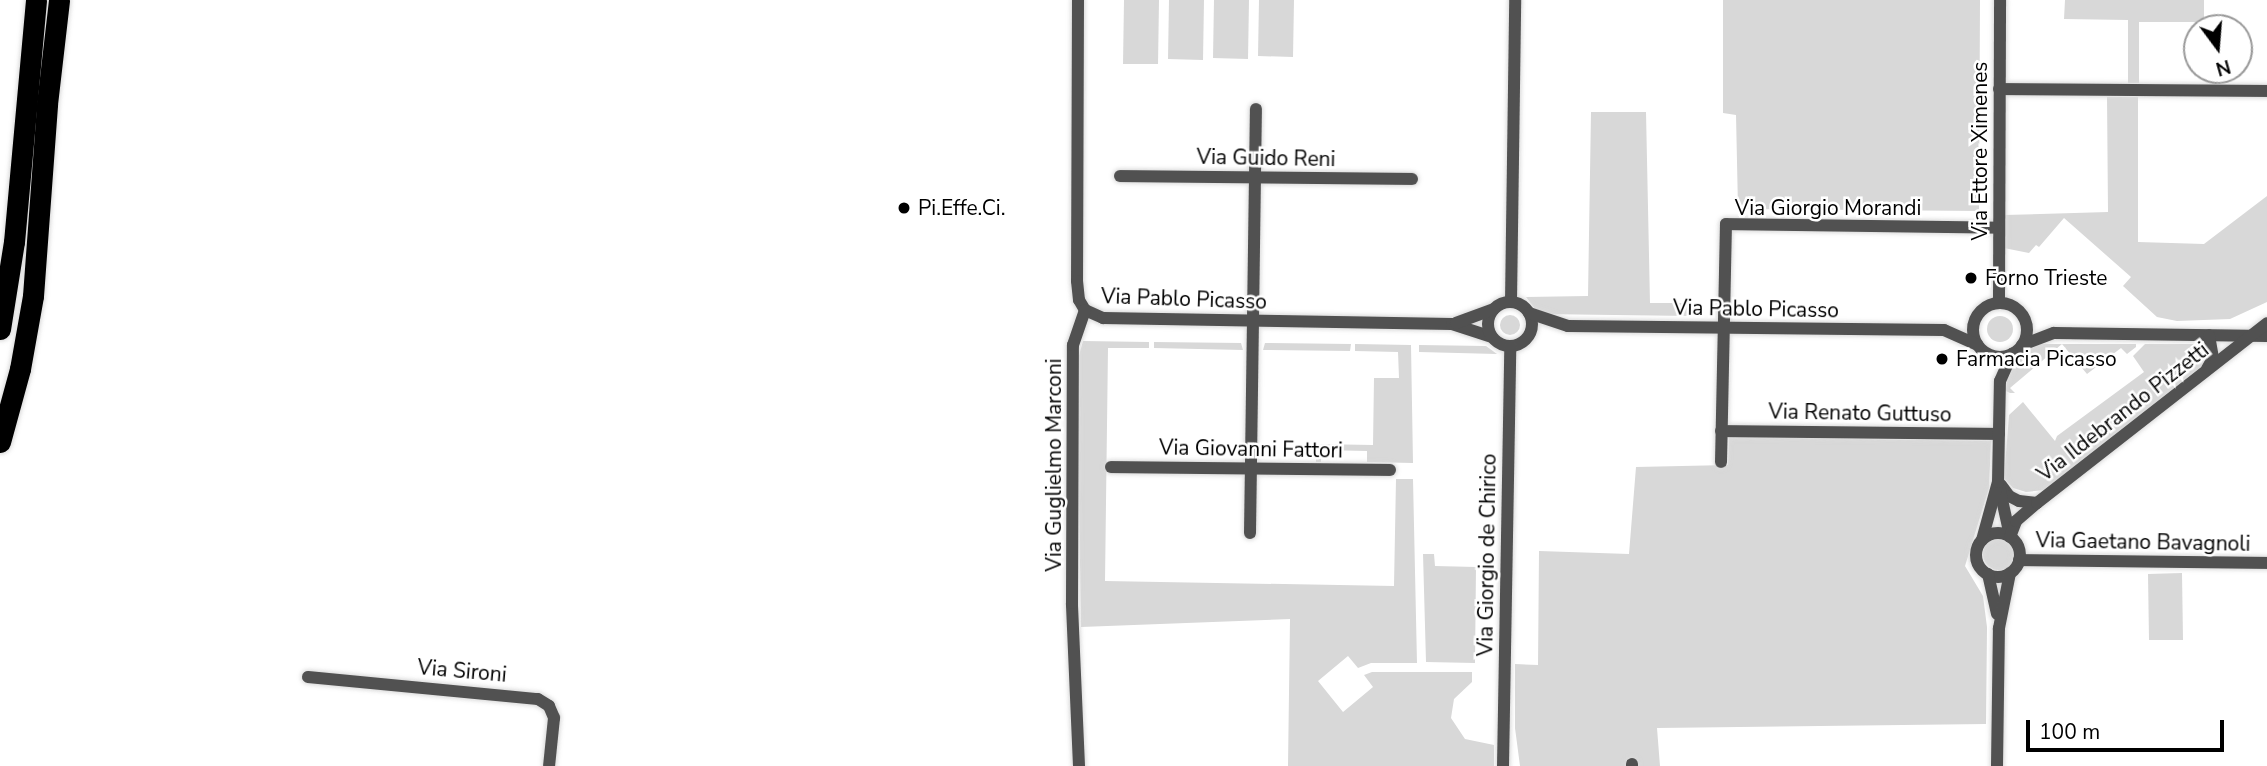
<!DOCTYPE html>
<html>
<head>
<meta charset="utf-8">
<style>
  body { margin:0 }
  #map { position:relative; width:2267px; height:766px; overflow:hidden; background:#fff; font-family:"Nunito Sans",sans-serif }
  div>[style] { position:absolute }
  .green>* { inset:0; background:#d8d8d8 }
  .round { border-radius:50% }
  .roads { filter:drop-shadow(0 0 2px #dbdbdb) drop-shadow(0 0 2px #dbdbdb) }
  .street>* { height:12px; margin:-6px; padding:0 6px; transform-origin:6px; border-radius:6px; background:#515151 }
  .street>.ring { margin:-6px; padding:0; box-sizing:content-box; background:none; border:12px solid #515151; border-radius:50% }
  .highway>* { height:21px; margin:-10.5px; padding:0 10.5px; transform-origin:10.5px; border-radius:10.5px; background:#000 }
  .dots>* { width:19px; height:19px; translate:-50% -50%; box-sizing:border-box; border:4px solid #fff; border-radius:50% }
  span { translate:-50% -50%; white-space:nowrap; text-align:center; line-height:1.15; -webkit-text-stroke:5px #fff; paint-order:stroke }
  .street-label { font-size:21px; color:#000 }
  .poi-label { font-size:21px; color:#000 }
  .left { translate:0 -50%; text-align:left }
  .north { position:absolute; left:2183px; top:14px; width:70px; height:70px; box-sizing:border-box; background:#fff; border:2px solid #999; border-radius:50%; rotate:164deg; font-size:19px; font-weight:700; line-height:28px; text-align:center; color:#000 }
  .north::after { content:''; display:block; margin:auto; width:24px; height:32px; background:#000; clip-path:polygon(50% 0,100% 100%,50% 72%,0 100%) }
  .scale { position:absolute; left:2026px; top:720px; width:198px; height:32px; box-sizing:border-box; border:4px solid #000; border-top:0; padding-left:9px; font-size:21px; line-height:24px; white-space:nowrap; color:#000; -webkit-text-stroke:5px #fff; paint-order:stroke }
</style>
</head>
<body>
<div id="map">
  <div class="green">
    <i style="clip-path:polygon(1124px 0,1159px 0,1158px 64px,1123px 64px)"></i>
    <i style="clip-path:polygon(1169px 0,1204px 0,1203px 60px,1168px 59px)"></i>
    <i style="clip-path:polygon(1214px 0,1249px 0,1248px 59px,1213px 58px)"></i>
    <i style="clip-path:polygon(1259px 0,1294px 0,1293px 57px,1258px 56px)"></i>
    <i style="clip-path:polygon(1723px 0,1980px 0,1979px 211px,1738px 209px,1736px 115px,1723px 113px)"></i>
    <i style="clip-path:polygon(2065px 0,2204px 0,2204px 22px,2139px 22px,2139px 83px,2128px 83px,2128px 20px,2064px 19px)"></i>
    <i style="clip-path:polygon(2107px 97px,2138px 97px,2138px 242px,2204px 244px,2267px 196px,2267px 302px,2230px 319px,2177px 321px,2157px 317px,2123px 286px,2131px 277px,2064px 218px,2039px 247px,2036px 245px,2029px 253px,2004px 248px,2004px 215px,2108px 212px)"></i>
    <i style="clip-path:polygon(1591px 112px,1646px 112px,1650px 303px,1692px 303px,1691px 316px,1539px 314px,1526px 297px,1588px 296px)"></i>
    <i class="round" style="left:1500px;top:315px;width:20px;height:20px"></i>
    <i class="round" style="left:1987px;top:316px;width:26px;height:26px"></i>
    <i style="clip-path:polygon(1083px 341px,1149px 342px,1149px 348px,1108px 348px,1105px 581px,1394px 586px,1396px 479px,1413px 479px,1417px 663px,1371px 663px,1358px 668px,1348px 656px,1318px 681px,1343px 712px,1373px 687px,1364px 675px,1372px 672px,1472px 672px,1472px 682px,1454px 699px,1451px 718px,1465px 739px,1494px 745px,1494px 766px,1288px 766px,1290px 619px,1081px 627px,1077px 363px)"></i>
    <i style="clip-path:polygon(1154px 342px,1241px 343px,1243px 350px,1154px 348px)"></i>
    <i style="clip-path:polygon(1265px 343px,1351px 344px,1350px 351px,1263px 350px)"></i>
    <i style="clip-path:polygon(1355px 344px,1411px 345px,1413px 463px,1367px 462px,1367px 451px,1321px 450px,1321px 462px,1316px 462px,1316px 444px,1373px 445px,1374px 378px,1399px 378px,1398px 352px,1355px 351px)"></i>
    <i style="clip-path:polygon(2031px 344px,2136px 344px,2136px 347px,2127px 354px,2121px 348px,2087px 374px,2062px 344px,2010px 388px,2015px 393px,2010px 393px,2006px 391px,2008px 369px,2022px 357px)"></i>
    <i style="clip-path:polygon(2145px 344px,2206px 344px,2207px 349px,2202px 366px,2045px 490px,2026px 492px,2013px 488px,2004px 478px,2009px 415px,2023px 402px,2055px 441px,2057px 436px,2144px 372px,2133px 356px)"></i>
    <i style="clip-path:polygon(1419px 345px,1486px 346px,1497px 354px,1419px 352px)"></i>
    <i style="clip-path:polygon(1729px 437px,1991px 441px,1989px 488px,1965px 566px,1983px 596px,1987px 627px,1986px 724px,1657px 728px,1660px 766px,1520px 766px,1515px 728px,1515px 664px,1538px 665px,1539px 551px,1629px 554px,1636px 467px,1728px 465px)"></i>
    <i class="round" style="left:1983px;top:538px;width:32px;height:32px"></i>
    <i style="clip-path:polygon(1423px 554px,1434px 554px,1435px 566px,1476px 567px,1475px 663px,1426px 662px)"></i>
    <i style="clip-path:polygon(2182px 573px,2183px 640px,2149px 640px,2148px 574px)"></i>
  </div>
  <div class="roads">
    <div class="street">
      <i style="left:1078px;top:0;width:281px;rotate:90.2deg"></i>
      <i style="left:1077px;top:281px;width:19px;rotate:84deg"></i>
      <i style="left:1079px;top:300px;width:12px;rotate:59deg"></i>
      <i style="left:1085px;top:310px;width:20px;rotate:24deg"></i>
      <i style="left:1103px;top:318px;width:349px;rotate:1deg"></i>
      <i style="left:1452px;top:324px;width:42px;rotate:18deg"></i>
      <i style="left:1999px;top:89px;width:268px;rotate:0.4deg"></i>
      <i style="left:1120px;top:176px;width:292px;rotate:0.6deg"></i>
      <i style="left:1511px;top:302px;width:302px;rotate:-89.2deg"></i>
      <i style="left:1999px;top:302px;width:302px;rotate:-89.8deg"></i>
      <i class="ring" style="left:1488px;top:302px;width:32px;height:32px"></i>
      <i class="ring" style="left:1973px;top:303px;width:42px;height:42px"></i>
      <i style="left:1529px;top:313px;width:41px;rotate:18.4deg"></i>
      <i style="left:1568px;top:326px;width:376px;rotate:0.6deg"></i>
      <i style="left:1944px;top:330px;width:37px;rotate:24deg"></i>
      <i style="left:1456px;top:323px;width:40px;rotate:-20.2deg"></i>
      <i style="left:2022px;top:345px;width:34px;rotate:-21deg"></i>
      <i style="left:2054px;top:333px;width:213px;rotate:0.8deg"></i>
      <i style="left:2207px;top:369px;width:13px;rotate:-61deg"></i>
      <i style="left:2213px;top:358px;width:23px;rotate:-100deg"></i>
      <i style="left:1721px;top:431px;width:278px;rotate:0.6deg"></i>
      <i style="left:1721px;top:462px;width:238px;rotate:-88.8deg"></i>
      <i style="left:1726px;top:224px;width:271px;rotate:0.8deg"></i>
      <i style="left:1111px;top:467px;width:279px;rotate:0.6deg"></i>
      <i style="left:2001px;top:485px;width:14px;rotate:54deg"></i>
      <i style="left:2009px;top:496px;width:11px;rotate:27deg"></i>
      <i style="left:2019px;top:501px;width:18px;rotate:6deg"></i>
      <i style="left:1999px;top:486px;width:51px;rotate:77.6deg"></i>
      <i style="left:1250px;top:533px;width:424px;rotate:-89.2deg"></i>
      <i class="ring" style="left:1976px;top:533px;width:32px;height:32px"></i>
      <i style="left:2010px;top:537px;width:17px;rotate:-69deg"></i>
      <i style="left:2016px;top:521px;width:28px;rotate:-41deg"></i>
      <i style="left:2037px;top:503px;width:292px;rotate:-38deg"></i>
      <i style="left:1982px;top:540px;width:60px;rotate:-74.6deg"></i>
      <i style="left:1998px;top:482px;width:101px;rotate:-88.9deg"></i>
      <i style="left:2000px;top:381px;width:30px;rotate:-66deg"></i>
      <i style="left:2019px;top:560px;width:248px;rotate:0.7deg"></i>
      <i style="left:1988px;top:574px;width:41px;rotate:77.3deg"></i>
      <i style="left:308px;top:677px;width:231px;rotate:5.5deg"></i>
      <i style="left:538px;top:699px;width:13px;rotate:32deg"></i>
      <i style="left:549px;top:706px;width:13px;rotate:67deg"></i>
      <i style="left:554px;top:718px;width:48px;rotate:95.9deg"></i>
      <i style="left:1632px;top:764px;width:2px;rotate:90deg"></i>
      <i style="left:1079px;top:766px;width:163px;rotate:-92.5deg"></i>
      <i style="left:1072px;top:603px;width:258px;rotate:-89.8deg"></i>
      <i style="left:1073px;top:345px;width:37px;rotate:-71deg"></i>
      <i style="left:1503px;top:766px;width:420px;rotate:-89deg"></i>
      <i style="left:1997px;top:766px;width:138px;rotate:-89.2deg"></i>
      <i style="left:1999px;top:628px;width:56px;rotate:-78.7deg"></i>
    </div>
    <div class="highway">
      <i style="left:0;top:329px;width:88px;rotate:-80.9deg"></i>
      <i style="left:14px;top:242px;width:243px;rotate:-84.8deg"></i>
      <i style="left:0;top:442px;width:76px;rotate:-74.7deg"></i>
      <i style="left:20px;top:369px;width:74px;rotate:-79.9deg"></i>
      <i style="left:33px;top:296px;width:193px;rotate:-85.8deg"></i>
      <i style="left:47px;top:104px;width:105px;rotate:-83.4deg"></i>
    </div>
  </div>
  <div class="dots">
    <i style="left:904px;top:208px;background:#000"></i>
    <i style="left:1971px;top:278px;background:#000"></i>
    <i style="left:1942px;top:359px;background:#000"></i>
  </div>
  <div class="street-label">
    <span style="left:1980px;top:151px;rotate:-90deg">Via Ettore Ximenes</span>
    <span style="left:1266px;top:158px;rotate:1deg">Via Guido Reni</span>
    <span style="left:1828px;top:208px">Via Giorgio Morandi</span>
    <span style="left:1184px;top:299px;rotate:2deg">Via Pablo Picasso</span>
    <span style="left:1756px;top:309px;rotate:1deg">Via Pablo Picasso</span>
    <span style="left:2123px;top:412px;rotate:-38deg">Via Ildebrando Pizzetti</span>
    <span style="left:1860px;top:413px;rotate:1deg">Via Renato Guttuso</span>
    <span style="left:1251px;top:449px;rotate:1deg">Via Giovanni Fattori</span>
    <span style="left:1054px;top:465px;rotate:-90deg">Via Guglielmo Marconi</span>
    <span style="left:2143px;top:542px;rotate:1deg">Via Gaetano Bavagnoli</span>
    <span style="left:1487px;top:555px;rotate:-89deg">Via Giorgio de Chirico</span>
    <span style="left:462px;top:671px;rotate:5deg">Via Sironi</span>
  </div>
  <div class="poi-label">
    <span class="left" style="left:918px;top:208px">Pi.Effe.Ci.</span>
    <span class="left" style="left:1985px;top:278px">Forno Trieste</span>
    <span class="left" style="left:1956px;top:359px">Farmacia Picasso</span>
  </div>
  <div class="north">N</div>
  <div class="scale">100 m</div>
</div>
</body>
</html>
